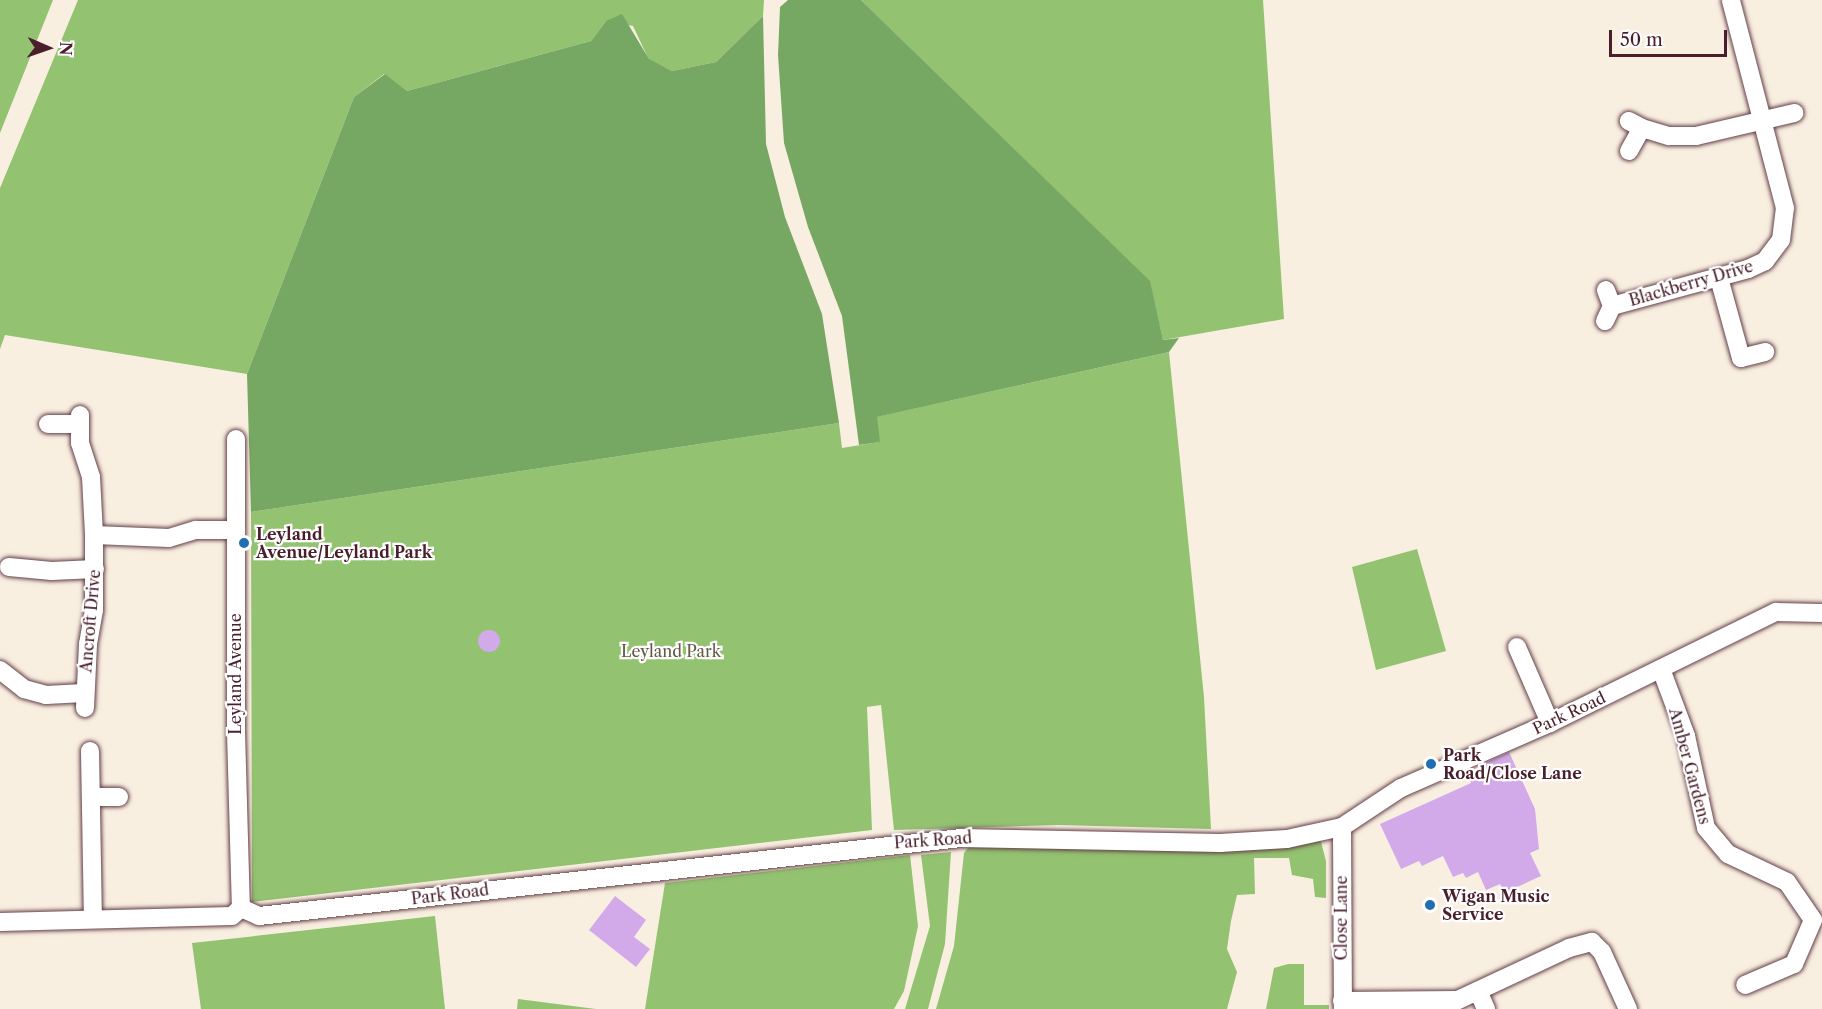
<!DOCTYPE html>
<html>
<head>
<meta charset="utf-8">
<style>
  body { margin:0 }
  #map { position:relative; width:1822px; height:1009px; overflow:hidden; background:#f9efe1; font-family:"Libre Caslon Text",serif }
  div>[style] { position:absolute }
  .green>* { inset:0; background:#93c271 }
  .forest>* { inset:0; background:#76a863 }
  .building>* { inset:0; background:#d2aaea }
  .round { border-radius:50% }
  .roads { filter:drop-shadow(0 0 2px #643e46) drop-shadow(0 0 2px #643e46) }
  .minor>* { height:18px; margin:-9px; padding:0 9px; transform-origin:9px; border-radius:9px; background:#fff }
  .dots>* { width:16px; height:16px; translate:-50% -50%; box-sizing:border-box; border:3px solid #fff; border-radius:50% }
  span { translate:-50% -50%; white-space:nowrap; text-align:center; line-height:1.15; -webkit-text-stroke:4.5px #fff; paint-order:stroke }
  .street-label { font-size:16px; color:#4a1f2b }
  .poi-label { font-size:16px; color:#4a1f2b; font-weight:700 }
  .left { translate:0 -50%; text-align:left }
  .park-label { font-size:16px; color:#645844 }
  .north { position:absolute; left:18px; top:18px; width:60px; height:60px; -webkit-text-stroke:4px #fff; paint-order:stroke; rotate:92deg; font-size:16px; font-weight:700; line-height:24px; text-align:center; color:#4a1f2b }
  .north::after { content:''; display:block; margin:auto; width:21px; height:27px; background:#4a1f2b; clip-path:polygon(50% 0,100% 100%,50% 72%,0 100%) }
  .scale { position:absolute; left:1609px; top:30px; width:118px; height:27px; box-sizing:border-box; border:3px solid #4a1f2b; border-top:0; padding-left:8px; font-size:18px; line-height:21px; white-space:nowrap; color:#4a1f2b; -webkit-text-stroke:4px #fff; paint-order:stroke }
</style>
</head>
<body>
<div id="map">
  <div class="green">
    <i style="clip-path:polygon(0 0,53px 0,0 133px)"></i>
    <i style="clip-path:polygon(78px 0,764px 0,763px 16px,716px 62px,672px 71px,649px 60px,633px 26px,606px 21px,591px 41px,407px 91px,384px 74px,354px 97px,247px 374px,5px 335px,0 349px,0 188px)"></i>
    <i style="clip-path:polygon(861px 0,1263px 0,1284px 319px,1163px 340px,1149px 281px)"></i>
    <i style="clip-path:polygon(1169px 352px,1204px 697px,1211px 829px,1058px 825px,894px 830px,881px 705px,867px 707px,872px 830px,252px 902px,251px 512px,839px 423px,842px 448px,879px 442px,876px 417px)"></i>
    <i style="clip-path:polygon(1417px 549px,1446px 651px,1376px 670px,1352px 567px)"></i>
    <i style="clip-path:polygon(1320px 838px,1326px 861px,1326px 898px,1315px 897px,1313px 879px,1292px 875px,1289px 858px,1254px 858px,1255px 894px,1237px 895px,1231px 921px,1227px 949px,1237px 972px,1227px 1009px,936px 1009px,954px 946px,964px 853px,971px 844px)"></i>
    <i style="clip-path:polygon(951px 852px,945px 944px,928px 1009px,905px 1009px,930px 926px,921px 855px)"></i>
    <i style="clip-path:polygon(910px 855px,918px 926px,904px 991px,894px 1009px,645px 1009px,665px 883px)"></i>
    <i style="clip-path:polygon(435px 916px,445px 1009px,201px 1009px,192px 943px)"></i>
    <i style="clip-path:polygon(1288px 964px,1304px 964px,1304px 1005px,1329px 1005px,1329px 1009px,1266px 1009px,1274px 968px)"></i>
    <i style="clip-path:polygon(518px 999px,596px 1009px,517px 1009px)"></i>
  </div>
  <div class="forest">
    <i style="clip-path:polygon(788px 0,861px 0,1150px 281px,1163px 340px,1179px 338px,1169px 352px,877px 417px,880px 442px,859px 445px,842px 316px,808px 227px,784px 143px,778px 55px,780px 7px)"></i>
    <i style="clip-path:polygon(622px 14px,649px 59px,672px 71px,716px 62px,763px 16px,766px 144px,785px 217px,822px 314px,839px 423px,251px 512px,247px 374px,354px 97px,385px 74px,407px 91px,591px 41px,606px 21px)"></i>
  </div>
  <div class="building">
    <i class="round" style="left:478px;top:630px;width:22px;height:22px"></i>
    <i style="clip-path:polygon(1509px 752px,1535px 809px,1539px 849px,1530px 853px,1541px 876px,1504px 893px,1500px 884px,1486px 890px,1478px 872px,1466px 878px,1463px 873px,1453px 877px,1443px 856px,1422px 866px,1419px 861px,1401px 869px,1380px 824px,1471px 783px,1469px 777px,1486px 770px,1483px 764px)"></i>
    <i style="clip-path:polygon(615px 896px,646px 920px,634px 937px,650px 949px,636px 967px,589px 930px)"></i>
  </div>
  <div class="roads">
    <div class="minor">
      <i style="left:1642px;top:128px;width:28px;rotate:17deg"></i>
      <i style="left:1669px;top:136px;width:27px"></i>
      <i style="left:1696px;top:136px;width:101px;rotate:-13.2deg"></i>
      <i style="left:1629px;top:151px;width:26px;rotate:-61deg"></i>
      <i style="left:1642px;top:128px;width:15px;rotate:-152deg"></i>
      <i style="left:1719px;top:278px;width:83px;rotate:74.6deg"></i>
      <i style="left:1741px;top:358px;width:25px;rotate:-14deg"></i>
      <i style="left:1612px;top:306px;width:141px;rotate:-15.2deg"></i>
      <i style="left:1748px;top:269px;width:19px;rotate:-25deg"></i>
      <i style="left:1765px;top:261px;width:26px;rotate:-53deg"></i>
      <i style="left:1781px;top:240px;width:32px;rotate:-83deg"></i>
      <i style="left:1785px;top:208px;width:215px;rotate:-104.6deg"></i>
      <i style="left:1605px;top:321px;width:17px;rotate:-65deg"></i>
      <i style="left:1612px;top:306px;width:17px;rotate:-111deg"></i>
      <i style="left:80px;top:415px;width:28px;rotate:90deg"></i>
      <i style="left:80px;top:443px;width:36px;rotate:72deg"></i>
      <i style="left:91px;top:477px;width:58px;rotate:87deg"></i>
      <i style="left:94px;top:535px;width:75px;rotate:90deg"></i>
      <i style="left:94px;top:610px;width:35px;rotate:100deg"></i>
      <i style="left:88px;top:644px;width:64px;rotate:92.7deg"></i>
      <i style="left:48px;top:424px;width:32px"></i>
      <i style="left:236px;top:439px;width:293px;rotate:90deg"></i>
      <i style="left:236px;top:732px;width:176px;rotate:88.4deg"></i>
      <i style="left:94px;top:535px;width:75px;rotate:2.3deg"></i>
      <i style="left:169px;top:538px;width:28px;rotate:-17deg"></i>
      <i style="left:196px;top:530px;width:38px"></i>
      <i style="left:9px;top:567px;width:43px;rotate:5.3deg"></i>
      <i style="left:52px;top:571px;width:43px;rotate:-2.7deg"></i>
      <i style="left:1517px;top:647px;width:83px;rotate:66.5deg"></i>
      <i style="left:1661px;top:669px;width:72px;rotate:69.5deg"></i>
      <i style="left:1686px;top:736px;width:94px;rotate:77.7deg"></i>
      <i style="left:1706px;top:828px;width:34px;rotate:50deg"></i>
      <i style="left:1728px;top:854px;width:65px;rotate:25.4deg"></i>
      <i style="left:1787px;top:882px;width:46px;rotate:55.6deg"></i>
      <i style="left:1813px;top:920px;width:48px;rotate:113.4deg"></i>
      <i style="left:1794px;top:964px;width:53px;rotate:156.8deg"></i>
      <i style="left:0;top:670px;width:31px;rotate:38deg"></i>
      <i style="left:24px;top:689px;width:23px;rotate:15deg"></i>
      <i style="left:46px;top:695px;width:38px;rotate:-3deg"></i>
      <i style="left:90px;top:751px;width:168px;rotate:89deg"></i>
      <i style="left:91px;top:797px;width:28px"></i>
      <i style="left:1342px;top:827px;width:182px;rotate:89.7deg"></i>
      <i style="left:0;top:922px;width:232px;rotate:-1.5deg"></i>
      <i style="left:232px;top:916px;width:12px;rotate:-42deg"></i>
      <i style="left:241px;top:908px;width:20px;rotate:24deg"></i>
      <i style="left:259px;top:916px;width:706px;rotate:-6.34deg"></i>
      <i style="left:961px;top:838px;width:259px;rotate:1.1deg"></i>
      <i style="left:1220px;top:843px;width:67px;rotate:-3.4deg"></i>
      <i style="left:1287px;top:839px;width:56px;rotate:-12.3deg"></i>
      <i style="left:1342px;top:827px;width:71px;rotate:-33.5deg"></i>
      <i style="left:1401px;top:788px;width:163px;rotate:-23.6deg"></i>
      <i style="left:1550px;top:723px;width:252px;rotate:-26.2deg"></i>
      <i style="left:1776px;top:612px;width:46px;rotate:1.2deg"></i>
      <i style="left:1478px;top:991px;width:20px;rotate:66deg"></i>
      <i style="left:1342px;top:1001px;width:116px;rotate:-0.5deg"></i>
      <i style="left:1458px;top:1000px;width:123px;rotate:-25.1deg"></i>
      <i style="left:1569px;top:948px;width:24px;rotate:-15deg"></i>
      <i style="left:1592px;top:942px;width:14px;rotate:45deg"></i>
      <i style="left:1602px;top:952px;width:63px;rotate:65.5deg"></i>
    </div>
  </div>
  <div class="dots">
    <i style="left:244px;top:543px;background:#1f6fb2"></i>
    <i style="left:1431px;top:764px;background:#1f6fb2"></i>
    <i style="left:1430px;top:905px;background:#1f6fb2"></i>
  </div>
  <div class="street-label">
    <span style="left:1691px;top:283px;rotate:-16deg">Blackberry Drive</span>
    <span style="left:90px;top:621px;rotate:-85deg">Ancroft Drive</span>
    <span style="left:235px;top:674px;rotate:-90deg">Leyland Avenue</span>
    <span style="left:1569px;top:713px;rotate:-25deg">Park Road</span>
    <span style="left:1690px;top:766px;rotate:75deg">Amber Gardens</span>
    <span style="left:933px;top:840px;rotate:-4deg">Park Road</span>
    <span style="left:450px;top:894px;rotate:-7deg">Park Road</span>
    <span style="left:1341px;top:918px;rotate:-90deg">Close Lane</span>
  </div>
  <div class="poi-label">
    <span class="left" style="left:256px;top:543px">Leyland<br>Avenue/Leyland Park</span>
    <span class="left" style="left:1443px;top:764px">Park<br>Road/Close Lane</span>
    <span class="left" style="left:1442px;top:905px">Wigan Music<br>Service</span>
  </div>
  <div class="park-label">
    <span style="left:671px;top:651px">Leyland Park</span>
  </div>
  <div class="north">N</div>
  <div class="scale">50 m</div>
</div>
</body>
</html>
